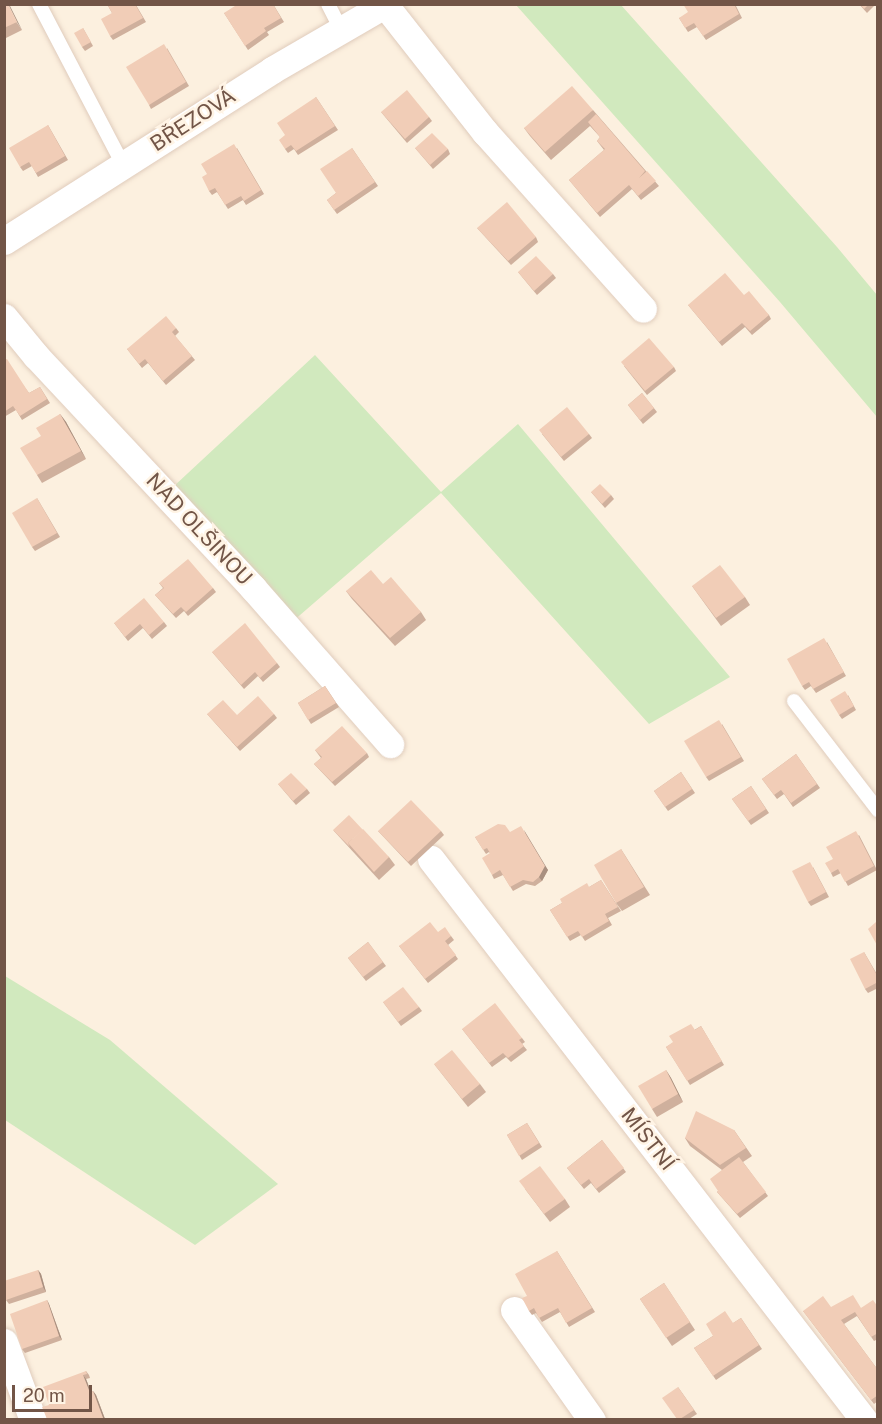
<!DOCTYPE html>
<html>
<head>
<meta charset="utf-8">
<style>
  body { margin:0 }
  #map { position:relative; width:882px; height:1424px; overflow:hidden; background:#fcf0df; font-family:"Public Sans",sans-serif }
  div>[style] { position:absolute }
  .green>* { inset:0; background:#d1e9be }
  .roads { filter:drop-shadow(0 0 2px #e0ccbc) drop-shadow(0 0 2px #e0ccbc) }
  .lane>* { height:14px; margin:-7px; padding:0 7px; transform-origin:7px; border-radius:7px; background:#fff }
  .street>* { height:27px; margin:-13.5px; padding:0 13.5px; transform-origin:13.5px; border-radius:13.5px; background:#fff }
  .wall>* { inset:0; background:#cfb09d }
  .shaded-wall>* { inset:0; background:#a99080 }
  .building>* { inset:0; background:#f1cdb7 }
  span { translate:-50% -50%; white-space:nowrap; text-align:center; line-height:1.15; -webkit-text-stroke:5px #fff4e5; paint-order:stroke }
  .street-label { font-size:21px; color:#725547 }
  .frame { position:absolute; inset:0; border:6px solid #725547; pointer-events:none }
  .scale { position:absolute; left:12px; top:1385px; width:80px; height:27px; box-sizing:border-box; border:3px solid #725547; border-top:0; padding-left:8px; font-size:18px; line-height:21px; white-space:nowrap; color:#725547; -webkit-text-stroke:4px #fff4e5; paint-order:stroke }
</style>
</head>
<body>
<div id="map">
  <div class="green">
    <i style="clip-path:polygon(516px 5px,621px 5px,837px 247px,877px 295px,877px 417px,780px 302px)"></i>
    <i style="clip-path:polygon(315px 355px,441px 492px,518px 424px,730px 677px,649px 724px,441px 493px,292px 622px,173px 487px)"></i>
    <i style="clip-path:polygon(5px 976px,110px 1040px,278px 1184px,195px 1245px,5px 1120px)"></i>
  </div>
  <div class="roads">
    <div class="lane">
      <i style="left:39px;top:4px;width:182px;rotate:62.4deg"></i>
      <i style="left:328px;top:4px;width:29px;rotate:63deg"></i>
      <i style="left:794px;top:701px;width:138px;rotate:52.4deg"></i>
    </div>
    <div class="street">
      <i style="left:385px;top:5px;width:162px;rotate:51.8deg"></i>
      <i style="left:485px;top:132px;width:237px;rotate:48.2deg"></i>
      <i style="left:4px;top:241px;width:318px;rotate:-32.5deg"></i>
      <i style="left:272px;top:70px;width:132px;rotate:-30.1deg"></i>
      <i style="left:4px;top:317px;width:50px;rotate:50.6deg"></i>
      <i style="left:36px;top:356px;width:318px;rotate:46.9deg"></i>
      <i style="left:253px;top:588px;width:208px;rotate:48.7deg"></i>
      <i style="left:431px;top:859px;width:709px;rotate:52.34deg"></i>
      <i style="left:514px;top:1310px;width:135px;rotate:54.7deg"></i>
      <i style="left:4px;top:1342px;width:83px;rotate:69.6deg"></i>
    </div>
  </div>
  <div class="wall">
    <i style="clip-path:polygon(4px 4px,22px 30px,4px 39px)"></i>
    <i style="clip-path:polygon(107px 4px,138px 4px,136px 5px,146px 22px,113px 40px,110px 36px,112px 13px)"></i>
    <i style="clip-path:polygon(273px 4px,284px 22px,267px 32px,269px 35px,248px 50px,224px 13px)"></i>
    <i style="clip-path:polygon(735px 4px,742px 18px,706px 40px,697px 27px,688px 32px,679px 18px)"></i>
    <i style="clip-path:polygon(859px 4px,876px 4px,867px 13px)"></i>
    <i style="clip-path:polygon(83px 28px,93px 46px,85px 51px,82px 47px)"></i>
    <i style="clip-path:polygon(167px 48px,189px 86px,151px 109px,149px 105px)"></i>
    <i style="clip-path:polygon(316px 97px,338px 130px,298px 155px,294px 149px,288px 153px,285px 149px,285px 135px)"></i>
    <i style="clip-path:polygon(593px 110px,659px 186px,641px 200px,632px 189px,600px 217px,569px 180px,604px 150px,597px 141px,600px 137px,590px 126px,551px 160px,530px 136px,524px 128px)"></i>
    <i style="clip-path:polygon(381px 112px,429px 117px,432px 121px,407px 143px)"></i>
    <i style="clip-path:polygon(48px 125px,68px 160px,38px 177px,32px 166px,23px 171px,20px 167px)"></i>
    <i style="clip-path:polygon(237px 148px,264px 194px,246px 205px,243px 200px,228px 209px,217px 192px,212px 195px,209px 191px,207px 174px)"></i>
    <i style="clip-path:polygon(352px 148px,378px 186px,337px 214px,327px 200px,336px 193px)"></i>
    <i style="clip-path:polygon(415px 148px,448px 149px,450px 154px,433px 169px)"></i>
    <i style="clip-path:polygon(477px 228px,536px 237px,538px 242px,511px 265px)"></i>
    <i style="clip-path:polygon(518px 272px,553px 274px,556px 278px,537px 295px)"></i>
    <i style="clip-path:polygon(744px 295px,769px 315px,771px 319px,752px 335px,745px 327px,722px 346px,688px 305px)"></i>
    <i style="clip-path:polygon(176px 328px,179px 332px,175px 336px,195px 360px,166px 385px,148px 363px,142px 368px,127px 349px)"></i>
    <i style="clip-path:polygon(4px 360px,29px 393px,40px 387px,50px 403px,22px 420px,16px 410px,4px 417px)"></i>
    <i style="clip-path:polygon(624px 366px,674px 367px,676px 371px,647px 395px)"></i>
    <i style="clip-path:polygon(642px 393px,657px 412px,643px 424px,628px 405px)"></i>
    <i style="clip-path:polygon(60px 414px,66px 422px,86px 459px,42px 483px,37px 475px,41px 436px)"></i>
    <i style="clip-path:polygon(542px 434px,589px 434px,592px 438px,564px 461px)"></i>
    <i style="clip-path:polygon(591px 492px,611px 495px,614px 499px,605px 508px)"></i>
    <i style="clip-path:polygon(37px 498px,60px 537px,35px 551px,32px 547px)"></i>
    <i style="clip-path:polygon(159px 583px,213px 588px,216px 592px,188px 616px,184px 611px,176px 618px,155px 595px,163px 588px)"></i>
    <i style="clip-path:polygon(383px 584px,421px 612px,426px 620px,395px 646px,352px 599px,346px 591px)"></i>
    <i style="clip-path:polygon(692px 586px,745px 597px,750px 605px,721px 626px)"></i>
    <i style="clip-path:polygon(164px 622px,167px 626px,152px 639px,143px 628px,128px 641px,114px 623px)"></i>
    <i style="clip-path:polygon(827px 642px,846px 676px,816px 693px,811px 686px,805px 690px,802px 686px)"></i>
    <i style="clip-path:polygon(212px 652px,277px 663px,280px 667px,263px 682px,258px 676px,244px 689px)"></i>
    <i style="clip-path:polygon(325px 686px,339px 707px,311px 724px,298px 703px)"></i>
    <i style="clip-path:polygon(848px 695px,856px 710px,842px 719px,839px 715px)"></i>
    <i style="clip-path:polygon(207px 714px,237px 715px,274px 714px,277px 718px,240px 751px)"></i>
    <i style="clip-path:polygon(722px 724px,744px 761px,709px 781px,706px 777px)"></i>
    <i style="clip-path:polygon(315px 750px,367px 753px,369px 757px,335px 786px,314px 764px,321px 758px)"></i>
    <i style="clip-path:polygon(796px 754px,820px 788px,793px 807px,784px 794px,777px 799px,762px 779px)"></i>
    <i style="clip-path:polygon(681px 772px,695px 793px,668px 811px,654px 791px)"></i>
    <i style="clip-path:polygon(278px 784px,307px 789px,310px 793px,296px 805px)"></i>
    <i style="clip-path:polygon(751px 786px,769px 813px,751px 825px,732px 799px)"></i>
    <i style="clip-path:polygon(333px 830px,389px 857px,395px 865px,379px 880px)"></i>
    <i style="clip-path:polygon(378px 831px,441px 831px,444px 835px,411px 866px)"></i>
    <i style="clip-path:polygon(510px 832px,548px 870px,542px 881px,535px 886px,526px 884px,513px 891px,503px 875px,494px 879px,492px 875px,490px 853px,489px 852px,486px 854px,475px 837px)"></i>
    <i style="clip-path:polygon(859px 835px,877px 870px,848px 886px,841px 873px,833px 877px,831px 873px,833px 859px)"></i>
    <i style="clip-path:polygon(621px 849px,650px 895px,622px 911px,616px 903px)"></i>
    <i style="clip-path:polygon(813px 867px,829px 897px,811px 906px,808px 902px)"></i>
    <i style="clip-path:polygon(601px 880px,621px 911px,608px 918px,612px 925px,585px 941px,581px 935px,570px 941px,550px 910px)"></i>
    <i style="clip-path:polygon(438px 932px,451px 936px,454px 940px,448px 945px,458px 959px,428px 983px,399px 946px)"></i>
    <i style="clip-path:polygon(368px 942px,386px 966px,366px 981px,348px 958px)"></i>
    <i style="clip-path:polygon(864px 952px,878px 976px,878px 988px,868px 993px,865px 989px)"></i>
    <i style="clip-path:polygon(383px 1002px,419px 1007px,422px 1011px,401px 1026px)"></i>
    <i style="clip-path:polygon(701px 1026px,724px 1065px,690px 1085px,666px 1047px)"></i>
    <i style="clip-path:polygon(462px 1029px,522px 1038px,525px 1042px,522px 1044px,527px 1050px,511px 1062px,506px 1057px,492px 1067px)"></i>
    <i style="clip-path:polygon(434px 1064px,480px 1084px,486px 1092px,468px 1107px)"></i>
    <i style="clip-path:polygon(666px 1070px,671px 1078px,683px 1102px,657px 1117px,652px 1109px)"></i>
    <i style="clip-path:polygon(527px 1123px,542px 1147px,522px 1160px,507px 1135px)"></i>
    <i style="clip-path:polygon(734px 1130px,752px 1156px,743px 1162px,768px 1196px,740px 1218px,717px 1192px,718px 1191px,722px 1170px,690px 1146px,685px 1138px)"></i>
    <i style="clip-path:polygon(602px 1140px,626px 1172px,599px 1193px,591px 1183px,584px 1189px,567px 1168px)"></i>
    <i style="clip-path:polygon(525px 1189px,565px 1199px,570px 1207px,550px 1222px)"></i>
    <i style="clip-path:polygon(557px 1251px,595px 1312px,569px 1327px,560px 1312px,542px 1322px,536px 1313px,532px 1315px,529px 1311px,527px 1296px)"></i>
    <i style="clip-path:polygon(38px 1270px,41px 1274px,46px 1292px,9px 1304px,6px 1300px)"></i>
    <i style="clip-path:polygon(664px 1283px,695px 1330px,672px 1346px,640px 1299px)"></i>
    <i style="clip-path:polygon(47px 1300px,49px 1304px,62px 1340px,25px 1353px,22px 1349px)"></i>
    <i style="clip-path:polygon(878px 1306px,878px 1339px,874px 1341px,857px 1316px,844px 1324px,878px 1370px,878px 1401px,874px 1404px,803px 1311px,861px 1308px)"></i>
    <i style="clip-path:polygon(741px 1318px,762px 1349px,716px 1380px,694px 1348px)"></i>
    <i style="clip-path:polygon(86px 1371px,89px 1375px,90px 1378px,86px 1379px,91px 1392px,93px 1391px,96px 1395px,105px 1419px,47px 1419px)"></i>
    <i style="clip-path:polygon(678px 1387px,697px 1414px,689px 1419px,677px 1419px)"></i>
  </div>
  <div class="shaded-wall">
    <i style="clip-path:polygon(8px 4px,9px 4px,22px 30px,17px 22px)"></i>
    <i style="clip-path:polygon(60px 414px,66px 422px,86px 459px,81px 451px)"></i>
    <i style="clip-path:polygon(524px 830px,548px 870px,542px 881px,539px 877px)"></i>
    <i style="clip-path:polygon(666px 1070px,671px 1078px,683px 1102px,678px 1094px)"></i>
    <i style="clip-path:polygon(38px 1270px,41px 1274px,46px 1292px,43px 1287px)"></i>
    <i style="clip-path:polygon(47px 1300px,49px 1304px,62px 1340px,59px 1336px)"></i>
    <i style="clip-path:polygon(83px 1375px,86px 1379px,93px 1397px,90px 1393px)"></i>
    <i style="clip-path:polygon(93px 1391px,96px 1395px,105px 1419px,103px 1418px)"></i>
  </div>
  <div class="building">
    <i style="clip-path:polygon(4px 4px,8px 4px,17px 22px,4px 28px)"></i>
    <i style="clip-path:polygon(107px 4px,135px 4px,143px 18px,110px 36px,101px 19px,112px 13px)"></i>
    <i style="clip-path:polygon(238px 4px,273px 4px,281px 18px,264px 28px,266px 31px,245px 46px,224px 13px)"></i>
    <i style="clip-path:polygon(683px 4px,734px 4px,739px 14px,703px 36px,694px 23px,685px 28px,679px 18px,688px 12px)"></i>
    <i style="clip-path:polygon(860px 4px,869px 4px,864px 9px)"></i>
    <i style="clip-path:polygon(83px 28px,91px 42px,82px 47px,74px 33px)"></i>
    <i style="clip-path:polygon(164px 44px,186px 82px,149px 105px,126px 67px)"></i>
    <i style="clip-path:polygon(572px 86px,593px 110px,545px 152px,524px 128px)"></i>
    <i style="clip-path:polygon(407px 90px,429px 117px,405px 139px,381px 112px)"></i>
    <i style="clip-path:polygon(316px 97px,335px 126px,296px 151px,291px 145px,285px 149px,279px 140px,285px 135px,277px 123px)"></i>
    <i style="clip-path:polygon(596px 114px,645px 171px,639px 178px,647px 171px,656px 181px,638px 196px,629px 185px,597px 213px,569px 180px,605px 149px,597px 141px,600px 137px,588px 122px)"></i>
    <i style="clip-path:polygon(48px 125px,65px 156px,36px 173px,29px 162px,20px 167px,9px 148px)"></i>
    <i style="clip-path:polygon(432px 133px,448px 149px,430px 165px,415px 148px)"></i>
    <i style="clip-path:polygon(234px 144px,261px 190px,244px 201px,241px 196px,225px 205px,215px 188px,209px 191px,202px 177px,207px 174px,201px 164px)"></i>
    <i style="clip-path:polygon(352px 148px,375px 182px,334px 210px,327px 200px,336px 193px,320px 169px)"></i>
    <i style="clip-path:polygon(507px 202px,536px 237px,508px 261px,477px 228px)"></i>
    <i style="clip-path:polygon(536px 256px,553px 274px,534px 291px,518px 272px)"></i>
    <i style="clip-path:polygon(725px 273px,744px 295px,749px 291px,769px 315px,750px 331px,742px 323px,719px 342px,688px 305px)"></i>
    <i style="clip-path:polygon(166px 316px,176px 328px,172px 332px,192px 356px,163px 381px,145px 359px,139px 364px,127px 349px)"></i>
    <i style="clip-path:polygon(649px 338px,674px 367px,645px 391px,621px 362px)"></i>
    <i style="clip-path:polygon(7px 359px,29px 393px,40px 387px,47px 399px,20px 416px,13px 406px,4px 412px,4px 360px)"></i>
    <i style="clip-path:polygon(642px 393px,654px 408px,640px 420px,628px 405px)"></i>
    <i style="clip-path:polygon(567px 407px,589px 434px,561px 457px,539px 430px)"></i>
    <i style="clip-path:polygon(60px 414px,81px 451px,37px 475px,20px 448px,41px 436px,36px 428px)"></i>
    <i style="clip-path:polygon(600px 484px,611px 495px,602px 504px,591px 492px)"></i>
    <i style="clip-path:polygon(37px 498px,57px 533px,32px 547px,12px 513px)"></i>
    <i style="clip-path:polygon(188px 559px,213px 588px,186px 612px,181px 607px,173px 614px,155px 595px,164px 588px,159px 583px)"></i>
    <i style="clip-path:polygon(720px 565px,745px 597px,716px 618px,692px 586px)"></i>
    <i style="clip-path:polygon(371px 570px,383px 584px,391px 577px,421px 612px,390px 638px,346px 591px)"></i>
    <i style="clip-path:polygon(144px 598px,164px 622px,149px 635px,140px 624px,125px 637px,114px 623px)"></i>
    <i style="clip-path:polygon(245px 623px,277px 663px,260px 678px,255px 672px,241px 685px,212px 652px)"></i>
    <i style="clip-path:polygon(824px 638px,844px 672px,813px 689px,809px 682px,802px 686px,787px 659px)"></i>
    <i style="clip-path:polygon(325px 686px,336px 703px,308px 720px,298px 703px)"></i>
    <i style="clip-path:polygon(845px 691px,854px 706px,839px 715px,830px 700px)"></i>
    <i style="clip-path:polygon(258px 696px,274px 714px,237px 747px,207px 714px,223px 700px,237px 715px)"></i>
    <i style="clip-path:polygon(719px 720px,741px 757px,706px 777px,684px 741px)"></i>
    <i style="clip-path:polygon(342px 726px,367px 753px,332px 782px,314px 764px,322px 757px,315px 750px)"></i>
    <i style="clip-path:polygon(796px 754px,817px 784px,791px 803px,781px 790px,774px 795px,762px 779px)"></i>
    <i style="clip-path:polygon(681px 772px,692px 789px,665px 807px,654px 791px)"></i>
    <i style="clip-path:polygon(291px 773px,307px 789px,293px 801px,278px 784px)"></i>
    <i style="clip-path:polygon(751px 786px,766px 809px,748px 821px,732px 799px)"></i>
    <i style="clip-path:polygon(411px 800px,441px 831px,408px 862px,378px 831px)"></i>
    <i style="clip-path:polygon(349px 815px,363px 830px,348px 843px,350px 847px,333px 830px)"></i>
    <i style="clip-path:polygon(498px 824px,505px 825px,510px 832px,521px 826px,545px 866px,539px 877px,533px 882px,523px 880px,510px 887px,500px 870px,492px 875px,482px 858px,490px 853px,487px 848px,483px 850px,475px 837px)"></i>
    <i style="clip-path:polygon(363px 829px,389px 857px,374px 872px,348px 843px)"></i>
    <i style="clip-path:polygon(856px 831px,874px 866px,845px 882px,838px 869px,831px 873px,825px 863px,833px 859px,826px 847px)"></i>
    <i style="clip-path:polygon(621px 849px,644px 887px,616px 903px,594px 865px)"></i>
    <i style="clip-path:polygon(810px 862px,826px 892px,808px 902px,792px 871px)"></i>
    <i style="clip-path:polygon(601px 880px,618px 907px,605px 914px,609px 921px,582px 937px,578px 931px,567px 937px,550px 910px,562px 903px,560px 899px,587px 883px,589px 887px)"></i>
    <i style="clip-path:polygon(430px 922px,438px 932px,445px 927px,451px 936px,445px 941px,456px 955px,425px 979px,399px 946px)"></i>
    <i style="clip-path:polygon(876px 922px,878px 924px,878px 947px,868px 929px)"></i>
    <i style="clip-path:polygon(368px 942px,383px 962px,363px 977px,348px 958px)"></i>
    <i style="clip-path:polygon(864px 952px,878px 977px,878px 982px,865px 989px,850px 959px)"></i>
    <i style="clip-path:polygon(403px 987px,419px 1007px,398px 1022px,383px 1002px)"></i>
    <i style="clip-path:polygon(495px 1003px,522px 1038px,519px 1040px,524px 1046px,508px 1058px,503px 1053px,489px 1063px,462px 1029px)"></i>
    <i style="clip-path:polygon(691px 1024px,695px 1030px,701px 1026px,722px 1061px,687px 1081px,666px 1047px,673px 1042px,669px 1036px)"></i>
    <i style="clip-path:polygon(452px 1050px,480px 1084px,462px 1099px,434px 1064px)"></i>
    <i style="clip-path:polygon(666px 1070px,678px 1094px,652px 1109px,638px 1086px)"></i>
    <i style="clip-path:polygon(696px 1111px,734px 1130px,746px 1148px,720px 1165px,685px 1138px)"></i>
    <i style="clip-path:polygon(527px 1123px,539px 1143px,519px 1156px,507px 1135px)"></i>
    <i style="clip-path:polygon(602px 1140px,624px 1168px,596px 1189px,589px 1179px,581px 1185px,567px 1168px)"></i>
    <i style="clip-path:polygon(739px 1157px,766px 1192px,737px 1214px,717px 1192px,718px 1191px,710px 1179px)"></i>
    <i style="clip-path:polygon(540px 1166px,565px 1199px,544px 1214px,519px 1181px)"></i>
    <i style="clip-path:polygon(557px 1251px,592px 1308px,566px 1323px,558px 1308px,539px 1318px,534px 1308px,529px 1311px,522px 1298px,527px 1296px,515px 1274px)"></i>
    <i style="clip-path:polygon(38px 1270px,43px 1287px,6px 1300px,4px 1295px,4px 1281px)"></i>
    <i style="clip-path:polygon(664px 1283px,690px 1322px,666px 1338px,640px 1299px)"></i>
    <i style="clip-path:polygon(853px 1295px,861px 1308px,873px 1300px,878px 1307px,878px 1333px,871px 1337px,855px 1312px,841px 1320px,878px 1370px,878px 1395px,871px 1400px,803px 1311px,823px 1296px,831px 1307px)"></i>
    <i style="clip-path:polygon(47px 1300px,59px 1336px,22px 1349px,10px 1314px)"></i>
    <i style="clip-path:polygon(725px 1311px,733px 1323px,741px 1318px,759px 1345px,713px 1376px,694px 1348px,713px 1336px,706px 1324px)"></i>
    <i style="clip-path:polygon(86px 1371px,87px 1374px,83px 1375px,90px 1393px,93px 1391px,103px 1418px,98px 1419px,47px 1419px,42px 1407px,49px 1405px,43px 1387px)"></i>
    <i style="clip-path:polygon(678px 1387px,694px 1410px,680px 1419px,677px 1419px,662px 1398px)"></i>
  </div>
  <div class="street-label">
    <span style="left:193px;top:120px;rotate:-33deg">BŘEZOVÁ</span>
    <span style="left:199px;top:529px;rotate:47deg">NAD OLŠINOU</span>
    <span style="left:648px;top:1139px;rotate:52deg">MÍSTNÍ</span>
  </div>
  <div class="frame"></div>
  <div class="scale">20 m</div>
</div>
</body>
</html>
